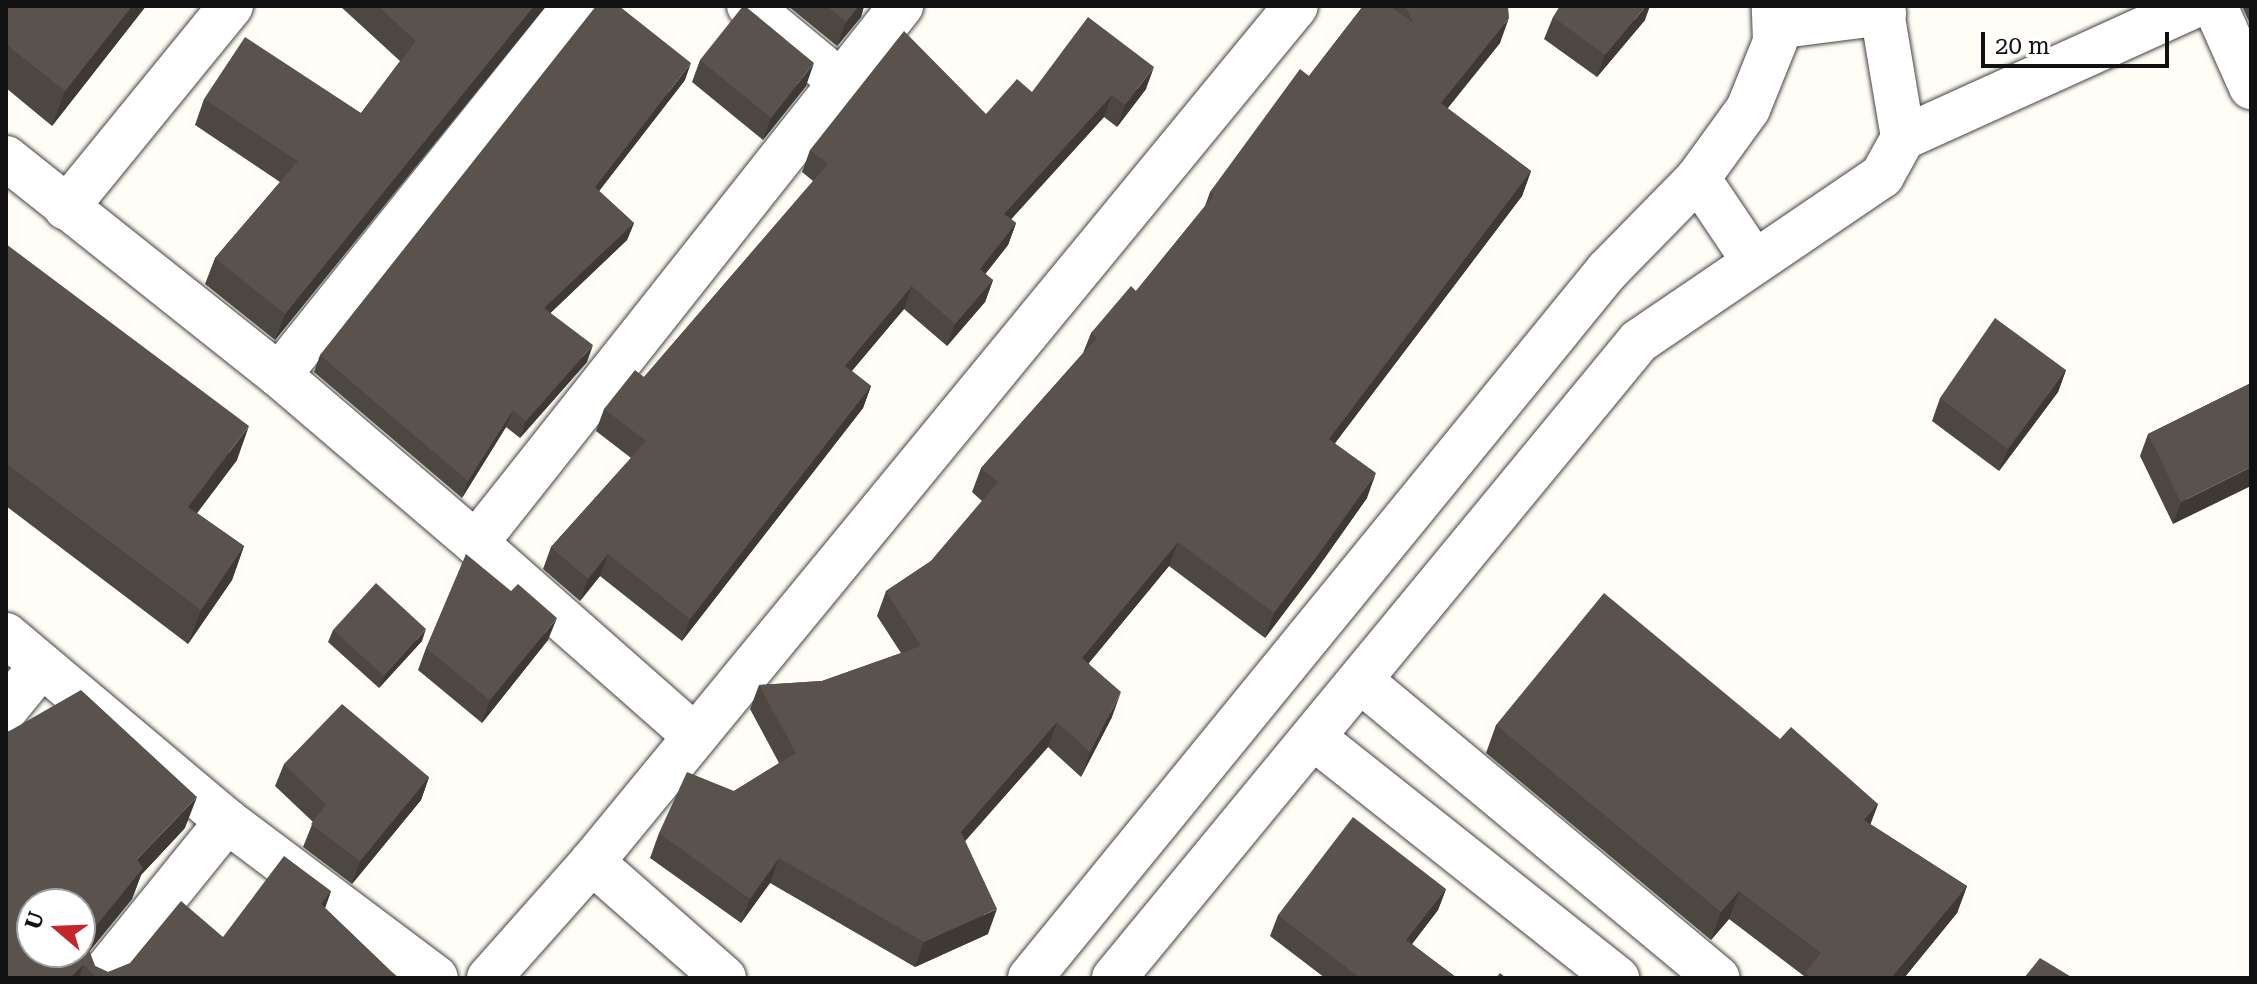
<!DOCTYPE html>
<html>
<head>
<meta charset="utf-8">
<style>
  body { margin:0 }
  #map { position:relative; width:2257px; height:984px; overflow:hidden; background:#fffdf5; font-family:"Roboto Serif",serif }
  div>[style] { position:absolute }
  .roads { filter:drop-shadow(0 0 2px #444) drop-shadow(0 0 2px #444) }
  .minor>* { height:44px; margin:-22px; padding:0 22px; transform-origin:22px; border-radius:22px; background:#fff }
  .wall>* { inset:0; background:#4d4742 }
  .shaded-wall>* { inset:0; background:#3f3936 }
  .building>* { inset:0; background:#5a524d }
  span { translate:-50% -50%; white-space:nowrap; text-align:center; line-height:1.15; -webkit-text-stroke:8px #fff; paint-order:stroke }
  .frame { position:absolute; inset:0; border:8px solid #111; pointer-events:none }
  .north { position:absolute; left:16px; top:888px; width:80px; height:80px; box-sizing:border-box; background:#fff; border:2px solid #a0a0a0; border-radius:50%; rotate:289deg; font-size:22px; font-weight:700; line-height:32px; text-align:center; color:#111 }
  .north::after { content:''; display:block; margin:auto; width:28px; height:36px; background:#c4262e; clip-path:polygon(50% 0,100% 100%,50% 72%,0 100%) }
  .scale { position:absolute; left:1981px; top:32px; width:188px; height:36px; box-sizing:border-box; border:4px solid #111; border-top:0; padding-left:10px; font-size:24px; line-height:28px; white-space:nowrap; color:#111; -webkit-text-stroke:6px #fff; paint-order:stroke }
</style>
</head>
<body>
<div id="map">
  <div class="roads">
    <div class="minor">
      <i style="left:749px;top:6px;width:119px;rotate:39.6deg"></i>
      <i style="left:1881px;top:6px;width:134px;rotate:80.5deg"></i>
      <i style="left:2215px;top:6px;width:89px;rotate:66deg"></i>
      <i style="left:1775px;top:27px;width:110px;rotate:-7.3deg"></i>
      <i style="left:6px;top:158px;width:349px;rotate:38.5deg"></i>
      <i style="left:279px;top:375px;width:259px;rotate:40.5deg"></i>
      <i style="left:476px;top:543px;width:685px;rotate:-51.64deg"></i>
      <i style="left:1698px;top:178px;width:99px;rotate:56.1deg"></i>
      <i style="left:66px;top:208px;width:261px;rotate:-50.8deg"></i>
      <i style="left:279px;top:375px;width:473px;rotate:-51.3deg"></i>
      <i style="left:476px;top:543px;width:292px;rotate:41.4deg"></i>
      <i style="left:6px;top:635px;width:289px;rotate:40.1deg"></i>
      <i style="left:227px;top:821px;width:261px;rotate:36.9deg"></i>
      <i style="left:1361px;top:681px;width:464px;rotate:39.8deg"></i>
      <i style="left:6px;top:709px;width:55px;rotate:-50.9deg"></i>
      <i style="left:1314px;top:738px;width:387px;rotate:38.4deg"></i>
      <i style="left:100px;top:978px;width:202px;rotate:-51deg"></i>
      <i style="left:489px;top:978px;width:155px;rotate:-48.4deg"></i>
      <i style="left:724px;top:978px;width:176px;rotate:-138.7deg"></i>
      <i style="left:592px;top:862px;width:1108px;rotate:-50.57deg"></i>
      <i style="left:1030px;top:978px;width:913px;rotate:-50.78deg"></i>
      <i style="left:1607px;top:271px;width:130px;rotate:-45.6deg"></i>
      <i style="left:1698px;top:178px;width:85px;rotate:-54.1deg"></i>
      <i style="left:1748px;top:109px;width:72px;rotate:-68.1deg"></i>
      <i style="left:1775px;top:42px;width:36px;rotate:-92deg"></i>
      <i style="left:1114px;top:978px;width:825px;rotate:-50.51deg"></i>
      <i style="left:1639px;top:341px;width:294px;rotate:-34.2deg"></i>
      <i style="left:1882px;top:176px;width:43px;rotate:-61.1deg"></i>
      <i style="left:1903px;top:138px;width:320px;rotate:-24.4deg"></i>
    </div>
  </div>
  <div class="wall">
    <i style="clip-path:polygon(6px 6px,146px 6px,52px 126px,6px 88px)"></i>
    <i style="clip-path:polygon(340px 6px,546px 6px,275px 340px,205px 284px,215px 258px,280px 182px,195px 125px,204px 99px,361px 113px,400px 61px)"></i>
    <i style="clip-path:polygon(788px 6px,864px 6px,861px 17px,837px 46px)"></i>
    <i style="clip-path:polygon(1363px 6px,1508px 6px,1500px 43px,1447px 108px,1531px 171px,1522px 196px,1335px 443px,1367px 498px,1314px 573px,1265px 638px,1169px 566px,1089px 663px,1112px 717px,1081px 777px,1048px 747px,965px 841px,988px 934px,915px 967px,770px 883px,741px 923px,650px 858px,659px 833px,734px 791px,779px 763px,750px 709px,759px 685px,822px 681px,901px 653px,877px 616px,886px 591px,931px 561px,982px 501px,972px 492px,981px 468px,1083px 353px,1091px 333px,1136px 291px,1205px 206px,1210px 192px,1309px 76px)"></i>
    <i style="clip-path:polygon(2242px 6px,2251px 6px,2251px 26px)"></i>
    <i style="clip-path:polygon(1553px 17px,1645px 20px,1597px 77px,1544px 39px)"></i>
    <i style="clip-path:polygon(700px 60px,806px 86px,763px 140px,692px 82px)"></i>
    <i style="clip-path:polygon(685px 80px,599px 191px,634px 223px,627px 240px,550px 313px,587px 362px,520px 438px,506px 427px,462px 498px,314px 372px,320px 355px)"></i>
    <i style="clip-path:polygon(1146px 89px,1117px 127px,1104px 117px,1011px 219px,1016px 223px,1008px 245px,985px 274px,993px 280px,985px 302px,947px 346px,904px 309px,852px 371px,871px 386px,863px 408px,682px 641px,600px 576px,580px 601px,543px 569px,551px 547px,631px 458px,596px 431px,604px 409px,644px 377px,813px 181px,802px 172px,810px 150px,986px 114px,1032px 92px)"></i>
    <i style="clip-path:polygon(6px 244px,237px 460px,197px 513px,244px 546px,232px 580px,188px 644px,6px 506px)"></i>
    <i style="clip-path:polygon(2066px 370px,2058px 392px,1999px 471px,1932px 421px,1940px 398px)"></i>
    <i style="clip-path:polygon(2251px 383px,2173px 524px,2140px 456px,2148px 434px)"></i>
    <i style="clip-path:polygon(511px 591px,548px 640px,482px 723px,418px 670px,426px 648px)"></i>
    <i style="clip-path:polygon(333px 630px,422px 641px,379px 688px,328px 642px)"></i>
    <i style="clip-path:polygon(1496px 725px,1780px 739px,1878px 804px,1870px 824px,1967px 886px,1957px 913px,1904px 978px,1803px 978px,1804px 976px,1729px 919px,1711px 940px,1486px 753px)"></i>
    <i style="clip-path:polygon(284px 764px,429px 777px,421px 800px,352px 884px,303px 847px,313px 822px,275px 786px)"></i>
    <i style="clip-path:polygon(185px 828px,141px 875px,132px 899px,89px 951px,95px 966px,108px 972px,223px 937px,331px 891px,325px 908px,398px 978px,6px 978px)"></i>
    <i style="clip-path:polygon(1446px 889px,1438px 910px,1412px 944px,1457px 978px,1325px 978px,1270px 936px,1278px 915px)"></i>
  </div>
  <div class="shaded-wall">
    <i style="clip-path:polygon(132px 6px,146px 6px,52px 126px,65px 91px)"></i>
    <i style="clip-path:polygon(534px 6px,546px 6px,275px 340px,285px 314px)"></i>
    <i style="clip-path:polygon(859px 6px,864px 6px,861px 17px,837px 46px,846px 22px)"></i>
    <i style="clip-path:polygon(1646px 6px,1650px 6px,1645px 20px,1597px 77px,1605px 55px)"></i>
    <i style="clip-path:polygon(1509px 18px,1500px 43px,1432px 128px,1441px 103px)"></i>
    <i style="clip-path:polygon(691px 63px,685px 80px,589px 204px,595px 187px)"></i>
    <i style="clip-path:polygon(814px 63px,806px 86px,763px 140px,771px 118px)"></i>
    <i style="clip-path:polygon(1154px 67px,1146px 89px,1117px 127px,1125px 105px)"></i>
    <i style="clip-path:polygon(1112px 95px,1104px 117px,996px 236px,1004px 214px)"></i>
    <i style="clip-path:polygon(1531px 171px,1522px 196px,1320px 463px,1329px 439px)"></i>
    <i style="clip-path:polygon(634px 223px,627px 240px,538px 325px,544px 308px)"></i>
    <i style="clip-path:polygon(1016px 223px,1008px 245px,972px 291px,980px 269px)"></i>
    <i style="clip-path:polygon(993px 280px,985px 302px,947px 346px,955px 324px)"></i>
    <i style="clip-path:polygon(912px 286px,904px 309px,837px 388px,845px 366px)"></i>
    <i style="clip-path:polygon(593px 345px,587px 362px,520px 438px,526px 421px)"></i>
    <i style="clip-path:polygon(2066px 370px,2058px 392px,1999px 471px,2008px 449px)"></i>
    <i style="clip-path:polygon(871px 386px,863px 408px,682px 641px,690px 619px)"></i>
    <i style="clip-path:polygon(513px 410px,506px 427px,462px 498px,468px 481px)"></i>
    <i style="clip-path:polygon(249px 426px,237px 460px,176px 541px,188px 507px)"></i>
    <i style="clip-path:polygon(2251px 467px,2251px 486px,2173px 524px,2181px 502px)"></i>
    <i style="clip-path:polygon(1376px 473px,1367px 498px,1314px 573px,1265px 638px,1274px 613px)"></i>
    <i style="clip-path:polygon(1178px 542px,1169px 566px,1073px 682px,1082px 658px)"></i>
    <i style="clip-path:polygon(244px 546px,232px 580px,188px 644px,201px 610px)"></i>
    <i style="clip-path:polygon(608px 554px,600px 576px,580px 601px,588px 579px)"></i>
    <i style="clip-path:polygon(557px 618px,548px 640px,482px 723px,490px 700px)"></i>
    <i style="clip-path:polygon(426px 629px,422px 641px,379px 688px,384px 676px)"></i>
    <i style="clip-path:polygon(1121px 692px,1112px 717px,1081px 777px,1090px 752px)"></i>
    <i style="clip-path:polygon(1057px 722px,1048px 747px,952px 856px,961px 832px)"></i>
    <i style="clip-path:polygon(429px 777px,421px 800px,352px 884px,360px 861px)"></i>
    <i style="clip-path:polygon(197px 797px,185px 828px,141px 875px,132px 899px,80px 963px,83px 965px,79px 978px,70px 978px,91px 932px,137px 859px)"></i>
    <i style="clip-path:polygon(1878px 804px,1868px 831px,1864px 820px)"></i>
    <i style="clip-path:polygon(779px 858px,770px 883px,741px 923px,750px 899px)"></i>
    <i style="clip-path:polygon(1967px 886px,1957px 913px,1904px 978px,1891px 978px)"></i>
    <i style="clip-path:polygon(1446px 889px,1438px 910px,1399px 961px,1406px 940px)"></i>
    <i style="clip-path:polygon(331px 891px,320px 922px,321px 904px)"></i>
    <i style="clip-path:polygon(1739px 891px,1729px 919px,1711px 940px,1721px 912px)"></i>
    <i style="clip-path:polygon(997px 909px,988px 934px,915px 967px,924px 942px)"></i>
  </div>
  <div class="building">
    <i style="clip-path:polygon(6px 6px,132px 6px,65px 91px,6px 44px)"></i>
    <i style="clip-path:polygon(378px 6px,534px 6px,285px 314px,215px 258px,298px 161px,204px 99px,245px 37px,361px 113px,416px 41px)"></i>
    <i style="clip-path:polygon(596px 6px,619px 6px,691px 63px,595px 187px,634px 223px,544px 308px,593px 345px,526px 421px,513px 410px,468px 481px,320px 355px)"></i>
    <i style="clip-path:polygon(743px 6px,745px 6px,814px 63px,771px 118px,700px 60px)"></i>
    <i style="clip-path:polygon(827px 6px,859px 6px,846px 22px)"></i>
    <i style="clip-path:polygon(1363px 6px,1390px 6px,1413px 23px,1405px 6px,1508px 6px,1509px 18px,1441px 103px,1531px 171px,1329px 439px,1376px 473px,1323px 548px,1274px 613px,1178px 542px,1082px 658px,1121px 692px,1090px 752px,1057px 722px,961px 832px,997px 909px,924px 942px,779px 858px,750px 899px,659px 833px,687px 772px,734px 791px,796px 753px,759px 685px,822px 681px,921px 646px,886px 591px,931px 561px,998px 482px,981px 468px,1097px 338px,1091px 333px,1131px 286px,1136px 291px,1214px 195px,1210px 192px,1300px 69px,1309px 76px)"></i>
    <i style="clip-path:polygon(1560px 6px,1646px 6px,1605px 55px,1553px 17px)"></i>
    <i style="clip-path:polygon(1088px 17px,1154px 67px,1125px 105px,1112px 95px,1004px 214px,1016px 223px,980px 269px,993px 280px,955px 324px,912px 286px,845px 366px,871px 386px,690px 619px,608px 554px,588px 579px,551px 547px,646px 441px,604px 409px,635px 370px,644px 377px,828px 164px,810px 150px,904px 31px,986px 114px,1017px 79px,1032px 92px)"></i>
    <i style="clip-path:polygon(6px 244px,249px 426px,188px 507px,244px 546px,201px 610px,6px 463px)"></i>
    <i style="clip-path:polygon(1995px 318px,2066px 370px,2008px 449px,1940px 398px)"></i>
    <i style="clip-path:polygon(2251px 383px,2251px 467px,2181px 502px,2148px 434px)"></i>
    <i style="clip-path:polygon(466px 554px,511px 591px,518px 584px,557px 618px,490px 700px,426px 648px)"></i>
    <i style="clip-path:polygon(376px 583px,426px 629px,384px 676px,333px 630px)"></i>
    <i style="clip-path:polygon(1604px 593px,1780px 739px,1791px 727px,1878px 804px,1864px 820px,1967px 886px,1891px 978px,1812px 978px,1805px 973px,1821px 953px,1739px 891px,1721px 912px,1496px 725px)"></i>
    <i style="clip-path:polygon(evenodd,81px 690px,197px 797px,137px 859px,143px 868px,91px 932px,87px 944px,95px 966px,108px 972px,130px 963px,181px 901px,223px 937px,284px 856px,331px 891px,321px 904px,398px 978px,98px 978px,83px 965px,70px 978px,6px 978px,6px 733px,81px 690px,32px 904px,80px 904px,80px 952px,32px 952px,32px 904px)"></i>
    <i style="clip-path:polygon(342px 704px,429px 777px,360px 861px,311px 824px,326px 805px,284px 764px)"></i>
    <i style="clip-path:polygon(1353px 817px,1446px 889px,1406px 940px,1457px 978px,1360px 978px,1278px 915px)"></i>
    <i style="clip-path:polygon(2040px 958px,2073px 978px,2024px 978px)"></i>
    <i style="clip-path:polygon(1500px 973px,1506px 978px,1496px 978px)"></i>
  </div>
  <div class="frame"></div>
  <div class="north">U</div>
  <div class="scale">20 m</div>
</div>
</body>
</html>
